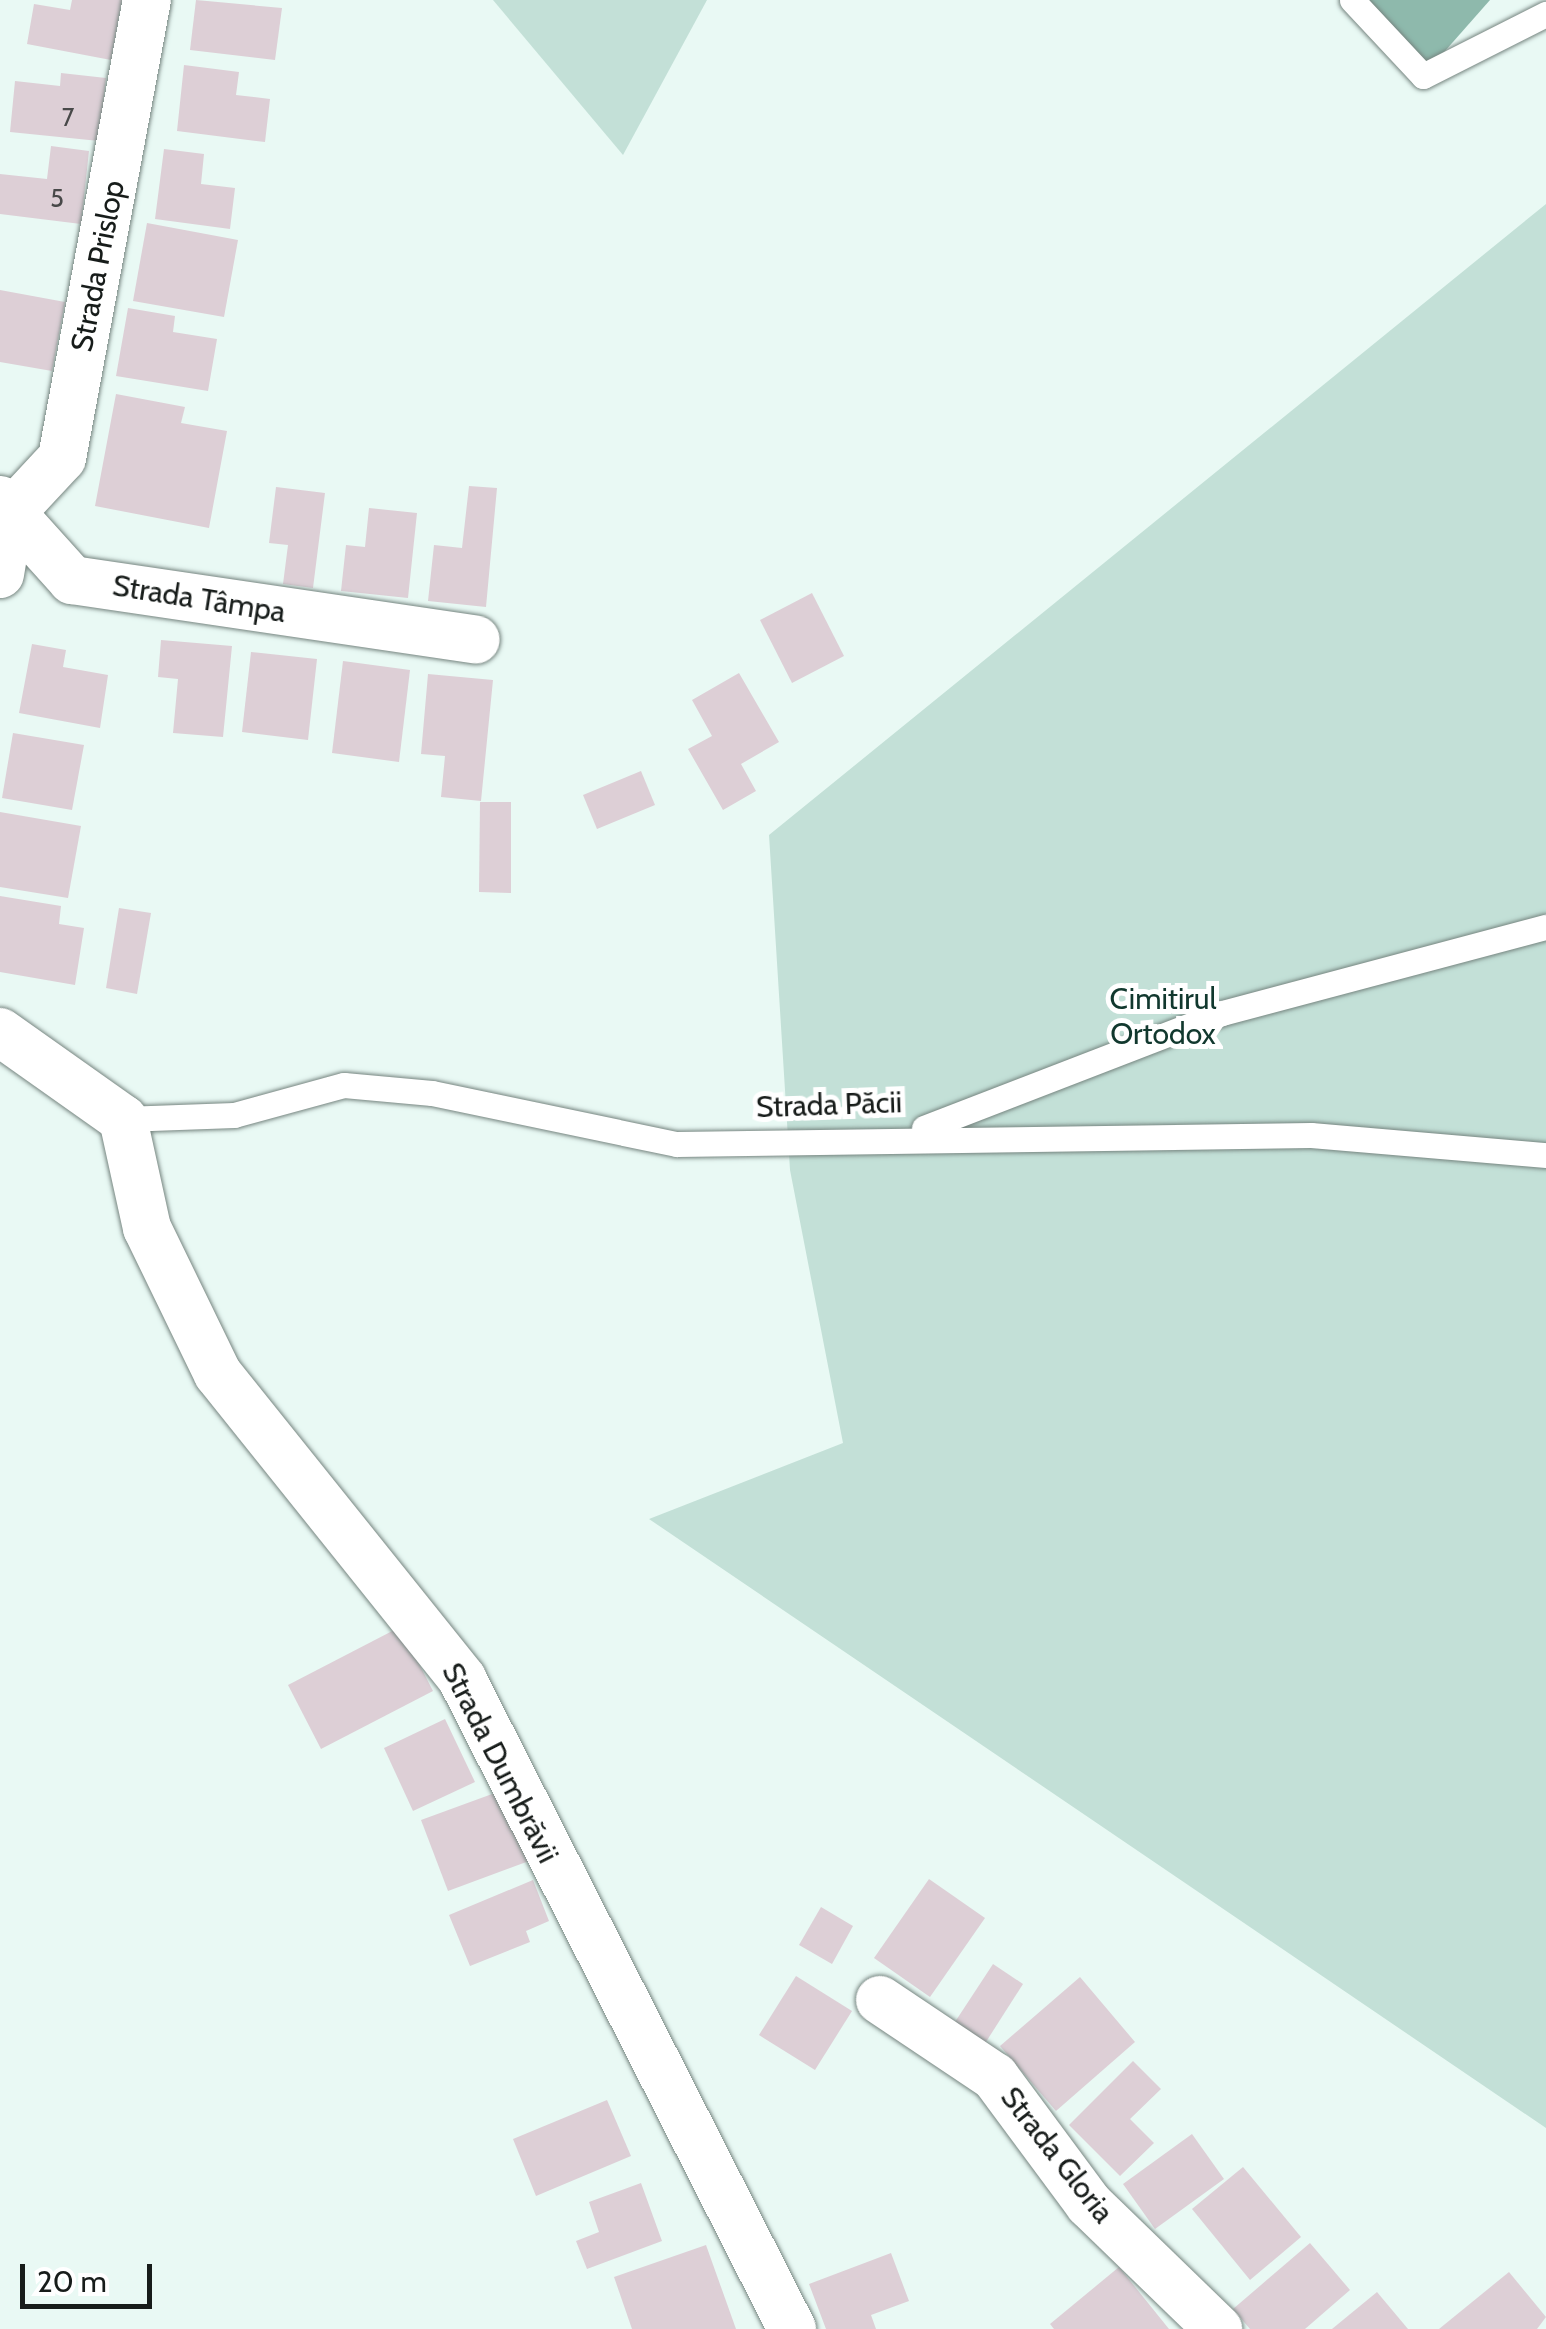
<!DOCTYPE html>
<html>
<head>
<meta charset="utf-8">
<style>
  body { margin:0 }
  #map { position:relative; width:1546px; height:2329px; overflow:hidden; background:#e9f9f4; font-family:Cabin,sans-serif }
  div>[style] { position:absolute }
  .green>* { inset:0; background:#c3e0d7 }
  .forest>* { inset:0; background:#8eb9ac }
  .building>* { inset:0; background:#ddcfd6 }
  .roads { filter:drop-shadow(0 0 2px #768580) drop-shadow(0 0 2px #768580) }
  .lane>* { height:25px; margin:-12.5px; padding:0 12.5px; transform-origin:12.5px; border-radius:12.5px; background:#fff }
  .street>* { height:48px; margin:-24px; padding:0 24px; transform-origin:24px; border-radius:24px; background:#fff }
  span { translate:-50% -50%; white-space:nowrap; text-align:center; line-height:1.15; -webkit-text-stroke:10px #fff; paint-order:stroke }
  .number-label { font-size:25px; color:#484949 }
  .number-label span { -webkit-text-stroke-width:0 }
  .street-label { font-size:30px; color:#171c1a }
  .park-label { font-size:30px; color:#11382e }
  .scale { position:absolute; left:20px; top:2264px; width:132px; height:45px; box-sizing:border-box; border:5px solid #171c1a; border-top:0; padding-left:12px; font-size:30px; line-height:35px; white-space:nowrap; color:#171c1a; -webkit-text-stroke:8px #fff; paint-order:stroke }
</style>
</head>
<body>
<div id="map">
  <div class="green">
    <i style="clip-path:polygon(493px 0,707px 0,623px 155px)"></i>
    <i style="clip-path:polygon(1546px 204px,1546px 2128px,649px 1519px,843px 1443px,790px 1170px,769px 835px)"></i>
  </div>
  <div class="forest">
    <i style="clip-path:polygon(1352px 0,1490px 0,1423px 76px)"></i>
  </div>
  <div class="building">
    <i style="clip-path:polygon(72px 0,122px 0,111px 60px,27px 44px,34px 4px,70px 10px)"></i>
    <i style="clip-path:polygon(196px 0,282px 8px,275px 60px,190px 50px)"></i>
    <i style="clip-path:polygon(184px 65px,239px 72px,236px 95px,270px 99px,265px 142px,177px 131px)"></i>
    <i style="clip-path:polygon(61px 73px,106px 78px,99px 141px,10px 132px,15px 81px,60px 86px)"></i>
    <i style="clip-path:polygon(51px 146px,89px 151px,81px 224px,0 214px,0 174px,47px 179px)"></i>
    <i style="clip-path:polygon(164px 149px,204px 154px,201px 184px,235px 188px,230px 229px,155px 219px)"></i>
    <i style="clip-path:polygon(147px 223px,238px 240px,224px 317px,133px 301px)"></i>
    <i style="clip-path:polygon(0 290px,65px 302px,52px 371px,0 362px)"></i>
    <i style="clip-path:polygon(128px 308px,175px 316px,173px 332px,217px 339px,208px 391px,116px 376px)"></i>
    <i style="clip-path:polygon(116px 394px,185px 407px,181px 423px,227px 431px,209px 528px,95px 506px)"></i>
    <i style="clip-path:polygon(469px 486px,497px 488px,486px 607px,428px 601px,434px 545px,462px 548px)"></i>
    <i style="clip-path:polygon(276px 487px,325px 493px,313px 588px,283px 584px,288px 545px,269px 543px)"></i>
    <i style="clip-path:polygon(369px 508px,417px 513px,408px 598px,341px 591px,346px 545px,365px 547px)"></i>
    <i style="clip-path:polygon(812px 593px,844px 656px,792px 683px,760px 620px)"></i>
    <i style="clip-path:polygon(161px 640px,232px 646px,223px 737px,173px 733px,178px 679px,158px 677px)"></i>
    <i style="clip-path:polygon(32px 644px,66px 650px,63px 667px,108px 675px,100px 728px,19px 713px)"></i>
    <i style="clip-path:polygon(251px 652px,317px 659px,308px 740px,242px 732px)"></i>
    <i style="clip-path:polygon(343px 661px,410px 670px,399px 762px,332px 753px)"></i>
    <i style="clip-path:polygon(739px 673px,779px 742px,741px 764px,756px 791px,723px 810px,688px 749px,712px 736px,692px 700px)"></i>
    <i style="clip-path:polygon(428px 674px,493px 680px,481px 801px,441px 797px,445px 756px,421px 754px)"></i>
    <i style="clip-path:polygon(13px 733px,84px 745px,72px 810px,2px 798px)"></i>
    <i style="clip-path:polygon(641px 771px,655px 805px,597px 829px,583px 795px)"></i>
    <i style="clip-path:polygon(480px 802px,511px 802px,511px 893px,479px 892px)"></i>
    <i style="clip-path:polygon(0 812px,81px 826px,68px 898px,0 887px)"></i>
    <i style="clip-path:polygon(0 896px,61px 906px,59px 924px,84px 928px,75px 985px,0 972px)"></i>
    <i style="clip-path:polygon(119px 908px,151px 913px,137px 994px,106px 988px)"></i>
    <i style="clip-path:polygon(400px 1627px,433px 1691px,321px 1749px,288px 1685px)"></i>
    <i style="clip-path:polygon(445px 1719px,475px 1782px,413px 1811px,384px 1748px)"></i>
    <i style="clip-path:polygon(503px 1790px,529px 1861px,448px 1891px,421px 1820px)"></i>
    <i style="clip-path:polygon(929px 1879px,985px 1918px,930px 1997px,874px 1958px)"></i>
    <i style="clip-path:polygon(533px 1880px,549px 1921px,526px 1931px,530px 1942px,470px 1966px,449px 1915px)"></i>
    <i style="clip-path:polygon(821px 1907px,853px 1926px,832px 1964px,799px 1945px)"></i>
    <i style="clip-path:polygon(993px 1964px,1023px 1984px,984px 2045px,953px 2025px)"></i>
    <i style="clip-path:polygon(796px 1976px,852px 2011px,815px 2070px,759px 2035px)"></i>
    <i style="clip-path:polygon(1080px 1977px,1135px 2042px,1056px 2111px,1000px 2046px)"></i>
    <i style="clip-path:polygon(1133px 2061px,1161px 2089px,1130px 2119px,1154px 2143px,1120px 2176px,1069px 2125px)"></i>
    <i style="clip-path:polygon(607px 2100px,631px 2156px,536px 2196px,513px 2139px)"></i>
    <i style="clip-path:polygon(1192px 2134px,1224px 2179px,1155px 2229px,1123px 2184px)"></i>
    <i style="clip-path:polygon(1243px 2167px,1301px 2237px,1250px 2280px,1192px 2209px)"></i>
    <i style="clip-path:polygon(641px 2183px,662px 2241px,587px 2269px,576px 2241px,599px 2232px,589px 2202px)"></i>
    <i style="clip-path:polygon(1310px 2243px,1350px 2290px,1305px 2329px,1250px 2329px,1233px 2309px)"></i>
    <i style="clip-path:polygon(706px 2245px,736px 2329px,632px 2329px,614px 2277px)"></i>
    <i style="clip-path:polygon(891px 2253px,909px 2301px,871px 2315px,876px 2329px,826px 2329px,809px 2284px)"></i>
    <i style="clip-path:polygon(1119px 2267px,1169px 2329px,1054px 2329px,1050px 2324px)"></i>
    <i style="clip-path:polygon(1509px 2272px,1546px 2317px,1537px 2329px,1439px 2329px)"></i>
    <i style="clip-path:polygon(1377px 2292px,1408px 2329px,1332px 2329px)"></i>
  </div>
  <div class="roads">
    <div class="lane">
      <i style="left:1352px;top:0;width:104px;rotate:46.9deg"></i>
      <i style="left:1423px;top:76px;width:138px;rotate:-26.8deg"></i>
      <i style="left:123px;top:1119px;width:111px;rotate:-2.1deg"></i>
      <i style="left:234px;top:1115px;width:114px;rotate:-15.3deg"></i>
      <i style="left:344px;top:1085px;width:88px;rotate:5.2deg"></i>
      <i style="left:432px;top:1093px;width:250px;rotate:11.8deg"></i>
      <i style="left:677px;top:1144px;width:634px;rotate:-0.81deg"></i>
      <i style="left:1311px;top:1135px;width:236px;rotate:4.9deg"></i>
      <i style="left:924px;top:1128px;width:319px;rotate:-21.1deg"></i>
      <i style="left:1222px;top:1013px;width:335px;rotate:-14.9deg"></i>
    </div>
    <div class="street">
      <i style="left:0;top:500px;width:108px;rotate:48deg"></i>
      <i style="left:72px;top:580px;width:408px;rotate:8.4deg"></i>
      <i style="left:10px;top:514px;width:76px;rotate:-47.1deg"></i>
      <i style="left:62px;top:458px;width:466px;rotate:-79.5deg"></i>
      <i style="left:0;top:574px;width:61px;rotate:-80.5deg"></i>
      <i style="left:0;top:1032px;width:151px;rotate:35.3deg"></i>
      <i style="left:123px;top:1119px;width:112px;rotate:77.6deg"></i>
      <i style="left:147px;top:1228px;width:162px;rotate:64.1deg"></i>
      <i style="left:218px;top:1374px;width:391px;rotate:51.3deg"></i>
      <i style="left:462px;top:1679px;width:729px;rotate:63.08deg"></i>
      <i style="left:880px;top:2000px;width:138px;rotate:33.8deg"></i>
      <i style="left:995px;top:2077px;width:158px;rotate:53.5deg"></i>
      <i style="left:1089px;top:2204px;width:180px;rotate:44.1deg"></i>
    </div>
  </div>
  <div class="number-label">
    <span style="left:68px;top:117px">7</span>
    <span style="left:57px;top:198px">5</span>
  </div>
  <div class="street-label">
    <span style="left:98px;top:266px;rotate:-79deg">Strada Prislop</span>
    <span style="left:199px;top:599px;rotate:9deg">Strada Tâmpa</span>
    <span style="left:829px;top:1105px;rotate:-2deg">Strada Păcii</span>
    <span style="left:500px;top:1763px;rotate:63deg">Strada Dumbrăvii</span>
    <span style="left:1057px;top:2155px;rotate:52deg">Strada Gloria</span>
  </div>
  <div class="park-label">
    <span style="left:1163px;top:1016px">Cimitirul<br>Ortodox</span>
  </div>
  <div class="scale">20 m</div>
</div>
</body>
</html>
